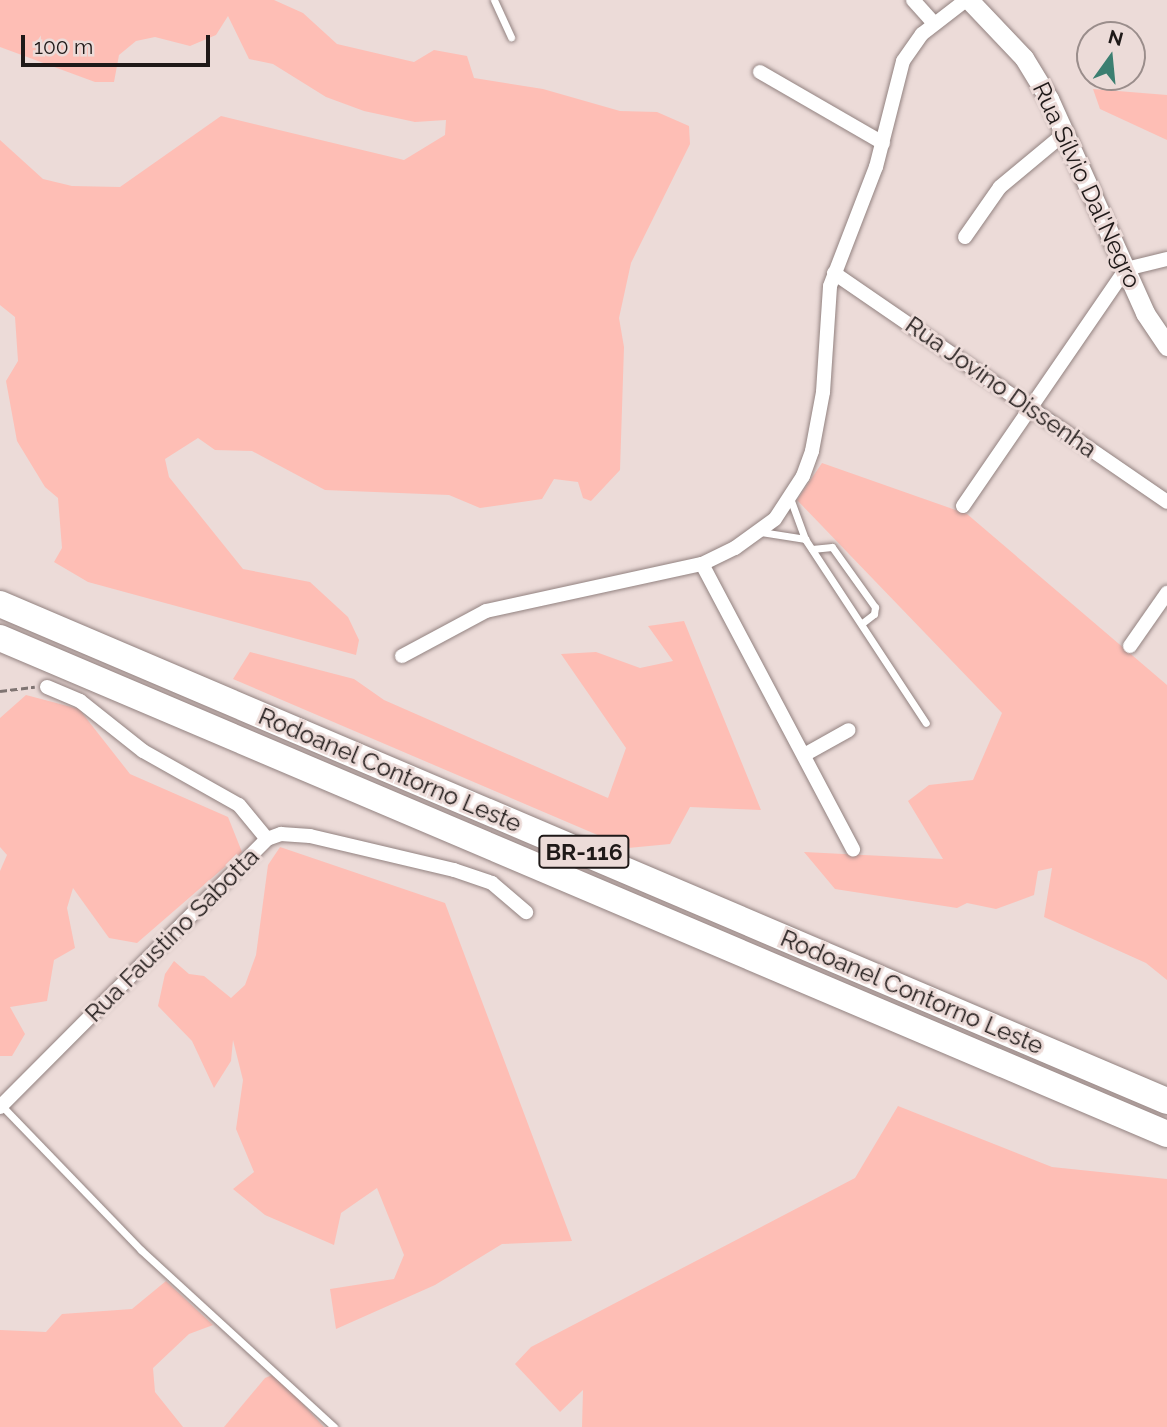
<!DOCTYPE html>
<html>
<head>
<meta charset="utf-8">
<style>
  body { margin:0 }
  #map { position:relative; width:1167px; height:1427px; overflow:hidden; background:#ecdbd8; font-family:Raleway,sans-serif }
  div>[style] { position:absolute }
  .green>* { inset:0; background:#febeb5 }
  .path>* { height:2.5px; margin-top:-1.25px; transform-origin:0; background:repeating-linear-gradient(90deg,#7f7472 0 7px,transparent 0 10.5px) }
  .roads { filter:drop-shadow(0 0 2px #928280) drop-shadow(0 0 2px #928280) }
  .lane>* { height:7px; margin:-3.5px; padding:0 3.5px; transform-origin:3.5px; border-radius:3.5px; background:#fff }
  .street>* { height:14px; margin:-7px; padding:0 7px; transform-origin:7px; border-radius:7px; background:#fff }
  .secondary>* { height:19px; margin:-9.5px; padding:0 9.5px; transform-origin:9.5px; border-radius:9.5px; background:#fff }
  .highway>* { height:26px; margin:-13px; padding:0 13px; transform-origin:13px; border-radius:13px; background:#fff }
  span { translate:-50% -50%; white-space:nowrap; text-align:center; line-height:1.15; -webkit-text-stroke:6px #ecdbd8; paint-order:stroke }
  .shield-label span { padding:2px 5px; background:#ecdbd8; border:2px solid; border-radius:5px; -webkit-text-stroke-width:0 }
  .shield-label { font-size:23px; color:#1f1918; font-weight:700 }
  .street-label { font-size:24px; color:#1f1918 }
  .north { position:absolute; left:1076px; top:21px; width:70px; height:70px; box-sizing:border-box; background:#ecdbd8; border:2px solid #9a8d8b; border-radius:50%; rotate:15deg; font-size:19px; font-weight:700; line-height:28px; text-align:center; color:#1f1918 }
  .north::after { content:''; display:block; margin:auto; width:24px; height:32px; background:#3c7f71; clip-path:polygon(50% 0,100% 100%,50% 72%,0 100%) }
  .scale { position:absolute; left:21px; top:35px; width:189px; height:32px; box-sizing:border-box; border:4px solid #1f1918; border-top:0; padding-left:9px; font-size:21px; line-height:24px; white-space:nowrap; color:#1f1918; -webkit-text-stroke:5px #ecdbd8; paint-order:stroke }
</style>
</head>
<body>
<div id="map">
  <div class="green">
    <i style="clip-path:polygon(0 0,274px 0,303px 13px,337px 44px,414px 62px,434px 50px,467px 56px,474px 78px,543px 89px,620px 111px,657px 112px,689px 126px,690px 144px,631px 263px,619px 318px,624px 347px,620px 470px,591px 501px,583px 498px,578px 482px,554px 479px,542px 499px,480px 508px,449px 495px,325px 490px,252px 451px,215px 450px,198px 438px,165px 459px,169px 477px,243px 569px,310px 582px,348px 617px,359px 640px,356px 655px,88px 582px,54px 562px,62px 548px,58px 498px,45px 487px,17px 441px,6px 381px,18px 361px,15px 317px,0 305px,0 140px,43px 179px,72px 186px,120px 187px,221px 116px,404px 160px,445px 135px,446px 120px,415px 122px,364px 111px,326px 97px,273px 64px,249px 59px,228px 16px,216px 35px,190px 46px,155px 37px,136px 41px,119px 55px,114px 82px,95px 82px,0 47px)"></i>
    <i style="clip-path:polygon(1093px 89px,1167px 95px,1167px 140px,1100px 109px)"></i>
    <i style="clip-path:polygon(822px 463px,967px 514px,1167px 685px,1167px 980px,1146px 963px,1044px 917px,1052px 868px,1038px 871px,1034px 895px,996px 909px,967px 903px,957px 908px,835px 889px,804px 852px,943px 859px,908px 801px,929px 785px,973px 780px,1002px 713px,797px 500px)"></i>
    <i style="clip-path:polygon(684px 621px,761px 810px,690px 807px,670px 844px,628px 848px,233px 679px,250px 652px,354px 679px,384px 700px,608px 798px,626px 748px,561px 654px,596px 652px,640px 668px,673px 661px,648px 626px)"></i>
    <i style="clip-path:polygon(26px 695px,79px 709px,130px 774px,228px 817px,242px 852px,137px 943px,109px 938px,73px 888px,67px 908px,75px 948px,54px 960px,47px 1001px,10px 1007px,25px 1034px,12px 1056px,0 1056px,0 871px,7px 855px,0 847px,0 718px)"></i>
    <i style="clip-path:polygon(280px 847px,445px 903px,572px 1241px,502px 1244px,435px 1285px,336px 1329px,330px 1289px,394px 1279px,404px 1255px,377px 1188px,341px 1213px,334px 1245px,265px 1215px,233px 1189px,254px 1172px,236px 1129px,243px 1080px,233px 1040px,231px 1061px,214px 1088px,192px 1041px,158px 1006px,165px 974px,174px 961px,189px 974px,204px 976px,231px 998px,245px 985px,256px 955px,268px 865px)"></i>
    <i style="clip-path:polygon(898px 1106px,1052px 1167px,1167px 1179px,1167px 1427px,582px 1427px,583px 1390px,560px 1412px,515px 1364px,531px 1347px,855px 1178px)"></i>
    <i style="clip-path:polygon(166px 1281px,213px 1325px,189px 1334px,153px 1368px,155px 1392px,183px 1427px,0 1427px,0 1330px,46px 1332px,62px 1314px,132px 1309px)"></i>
    <i style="clip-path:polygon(275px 1374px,324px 1427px,224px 1427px,265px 1378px)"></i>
  </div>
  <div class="path">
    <i style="left:0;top:691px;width:35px;rotate:-7deg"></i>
  </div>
  <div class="roads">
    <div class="lane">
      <i style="left:494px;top:0;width:41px;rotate:65.3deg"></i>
      <i style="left:790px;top:498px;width:44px;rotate:69.9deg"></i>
      <i style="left:805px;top:539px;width:220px;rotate:56.7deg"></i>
      <i style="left:761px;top:532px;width:45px;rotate:9deg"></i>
      <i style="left:812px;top:549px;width:20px;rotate:-6deg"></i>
      <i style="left:832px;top:547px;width:74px;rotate:54.4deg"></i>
      <i style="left:875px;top:607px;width:7px;rotate:98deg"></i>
      <i style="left:874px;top:614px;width:16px;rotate:142deg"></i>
      <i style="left:2px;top:1106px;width:200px;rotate:46deg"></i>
      <i style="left:141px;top:1250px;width:262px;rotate:42.5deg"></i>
    </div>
    <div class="street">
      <i style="left:913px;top:0;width:31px;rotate:48deg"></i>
      <i style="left:760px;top:72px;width:142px;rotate:30deg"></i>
      <i style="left:965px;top:237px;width:61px;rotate:-55deg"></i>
      <i style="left:1000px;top:187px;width:85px;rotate:-39.7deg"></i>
      <i style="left:834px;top:273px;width:404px;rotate:34.5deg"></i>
      <i style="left:963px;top:506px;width:288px;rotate:-55.5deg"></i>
      <i style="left:1126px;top:269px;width:42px;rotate:-13.7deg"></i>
      <i style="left:702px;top:564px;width:323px;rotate:62.1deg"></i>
      <i style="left:1130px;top:646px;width:65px;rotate:-55.1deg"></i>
      <i style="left:402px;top:656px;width:95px;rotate:-28.2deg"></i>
      <i style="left:486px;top:611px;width:221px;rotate:-12.3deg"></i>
      <i style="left:702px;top:564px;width:37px;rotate:-26deg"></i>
      <i style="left:735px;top:548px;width:49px;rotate:-35.9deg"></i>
      <i style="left:775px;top:519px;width:51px;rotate:-56.9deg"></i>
      <i style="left:803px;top:476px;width:27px;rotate:-70deg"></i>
      <i style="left:812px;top:451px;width:60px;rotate:-79.4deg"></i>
      <i style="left:823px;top:392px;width:106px;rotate:-86.2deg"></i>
      <i style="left:830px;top:286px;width:128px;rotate:-68.9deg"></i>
      <i style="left:876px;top:167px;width:109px;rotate:-75.7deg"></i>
      <i style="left:903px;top:61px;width:33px;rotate:-55deg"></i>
      <i style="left:922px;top:34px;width:56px;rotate:-37.7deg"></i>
      <i style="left:47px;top:687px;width:36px;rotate:23deg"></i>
      <i style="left:80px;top:701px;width:80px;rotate:38.4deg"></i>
      <i style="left:143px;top:751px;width:110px;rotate:29.4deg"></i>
      <i style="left:239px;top:805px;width:44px;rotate:50.5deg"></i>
      <i style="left:804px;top:755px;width:51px;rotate:-29.1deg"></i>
      <i style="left:0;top:1107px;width:378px;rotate:-45.1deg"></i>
      <i style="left:267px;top:839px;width:15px;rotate:-20deg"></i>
      <i style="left:281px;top:834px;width:29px;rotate:4deg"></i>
      <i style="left:310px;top:836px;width:148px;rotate:13.3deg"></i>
      <i style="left:454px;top:870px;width:40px;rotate:18.9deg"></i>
      <i style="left:492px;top:883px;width:45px;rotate:40.5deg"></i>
    </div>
    <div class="secondary">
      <i style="left:969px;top:0;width:80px;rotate:46.5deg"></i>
      <i style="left:1024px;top:58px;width:48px;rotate:58.6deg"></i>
      <i style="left:1049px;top:99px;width:235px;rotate:65.8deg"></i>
      <i style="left:1145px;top:313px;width:40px;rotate:56deg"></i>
    </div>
    <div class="highway">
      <i style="left:0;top:604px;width:1268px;rotate:23.07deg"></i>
      <i style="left:0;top:638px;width:1268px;rotate:23.03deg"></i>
    </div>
  </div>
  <div class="shield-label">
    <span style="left:584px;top:852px">BR-116</span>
  </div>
  <div class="street-label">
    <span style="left:1087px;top:185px;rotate:65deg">Rua Sílvio Dal'Negro</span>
    <span style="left:1001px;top:387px;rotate:35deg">Rua Jovino Dissenha</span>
    <span style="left:390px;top:770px;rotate:23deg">Rodoanel Contorno Leste</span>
    <span style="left:172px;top:935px;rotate:-45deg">Rua Faustino Sabotta</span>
    <span style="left:912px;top:992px;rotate:23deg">Rodoanel Contorno Leste</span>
  </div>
  <div class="north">N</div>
  <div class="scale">100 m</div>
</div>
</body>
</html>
